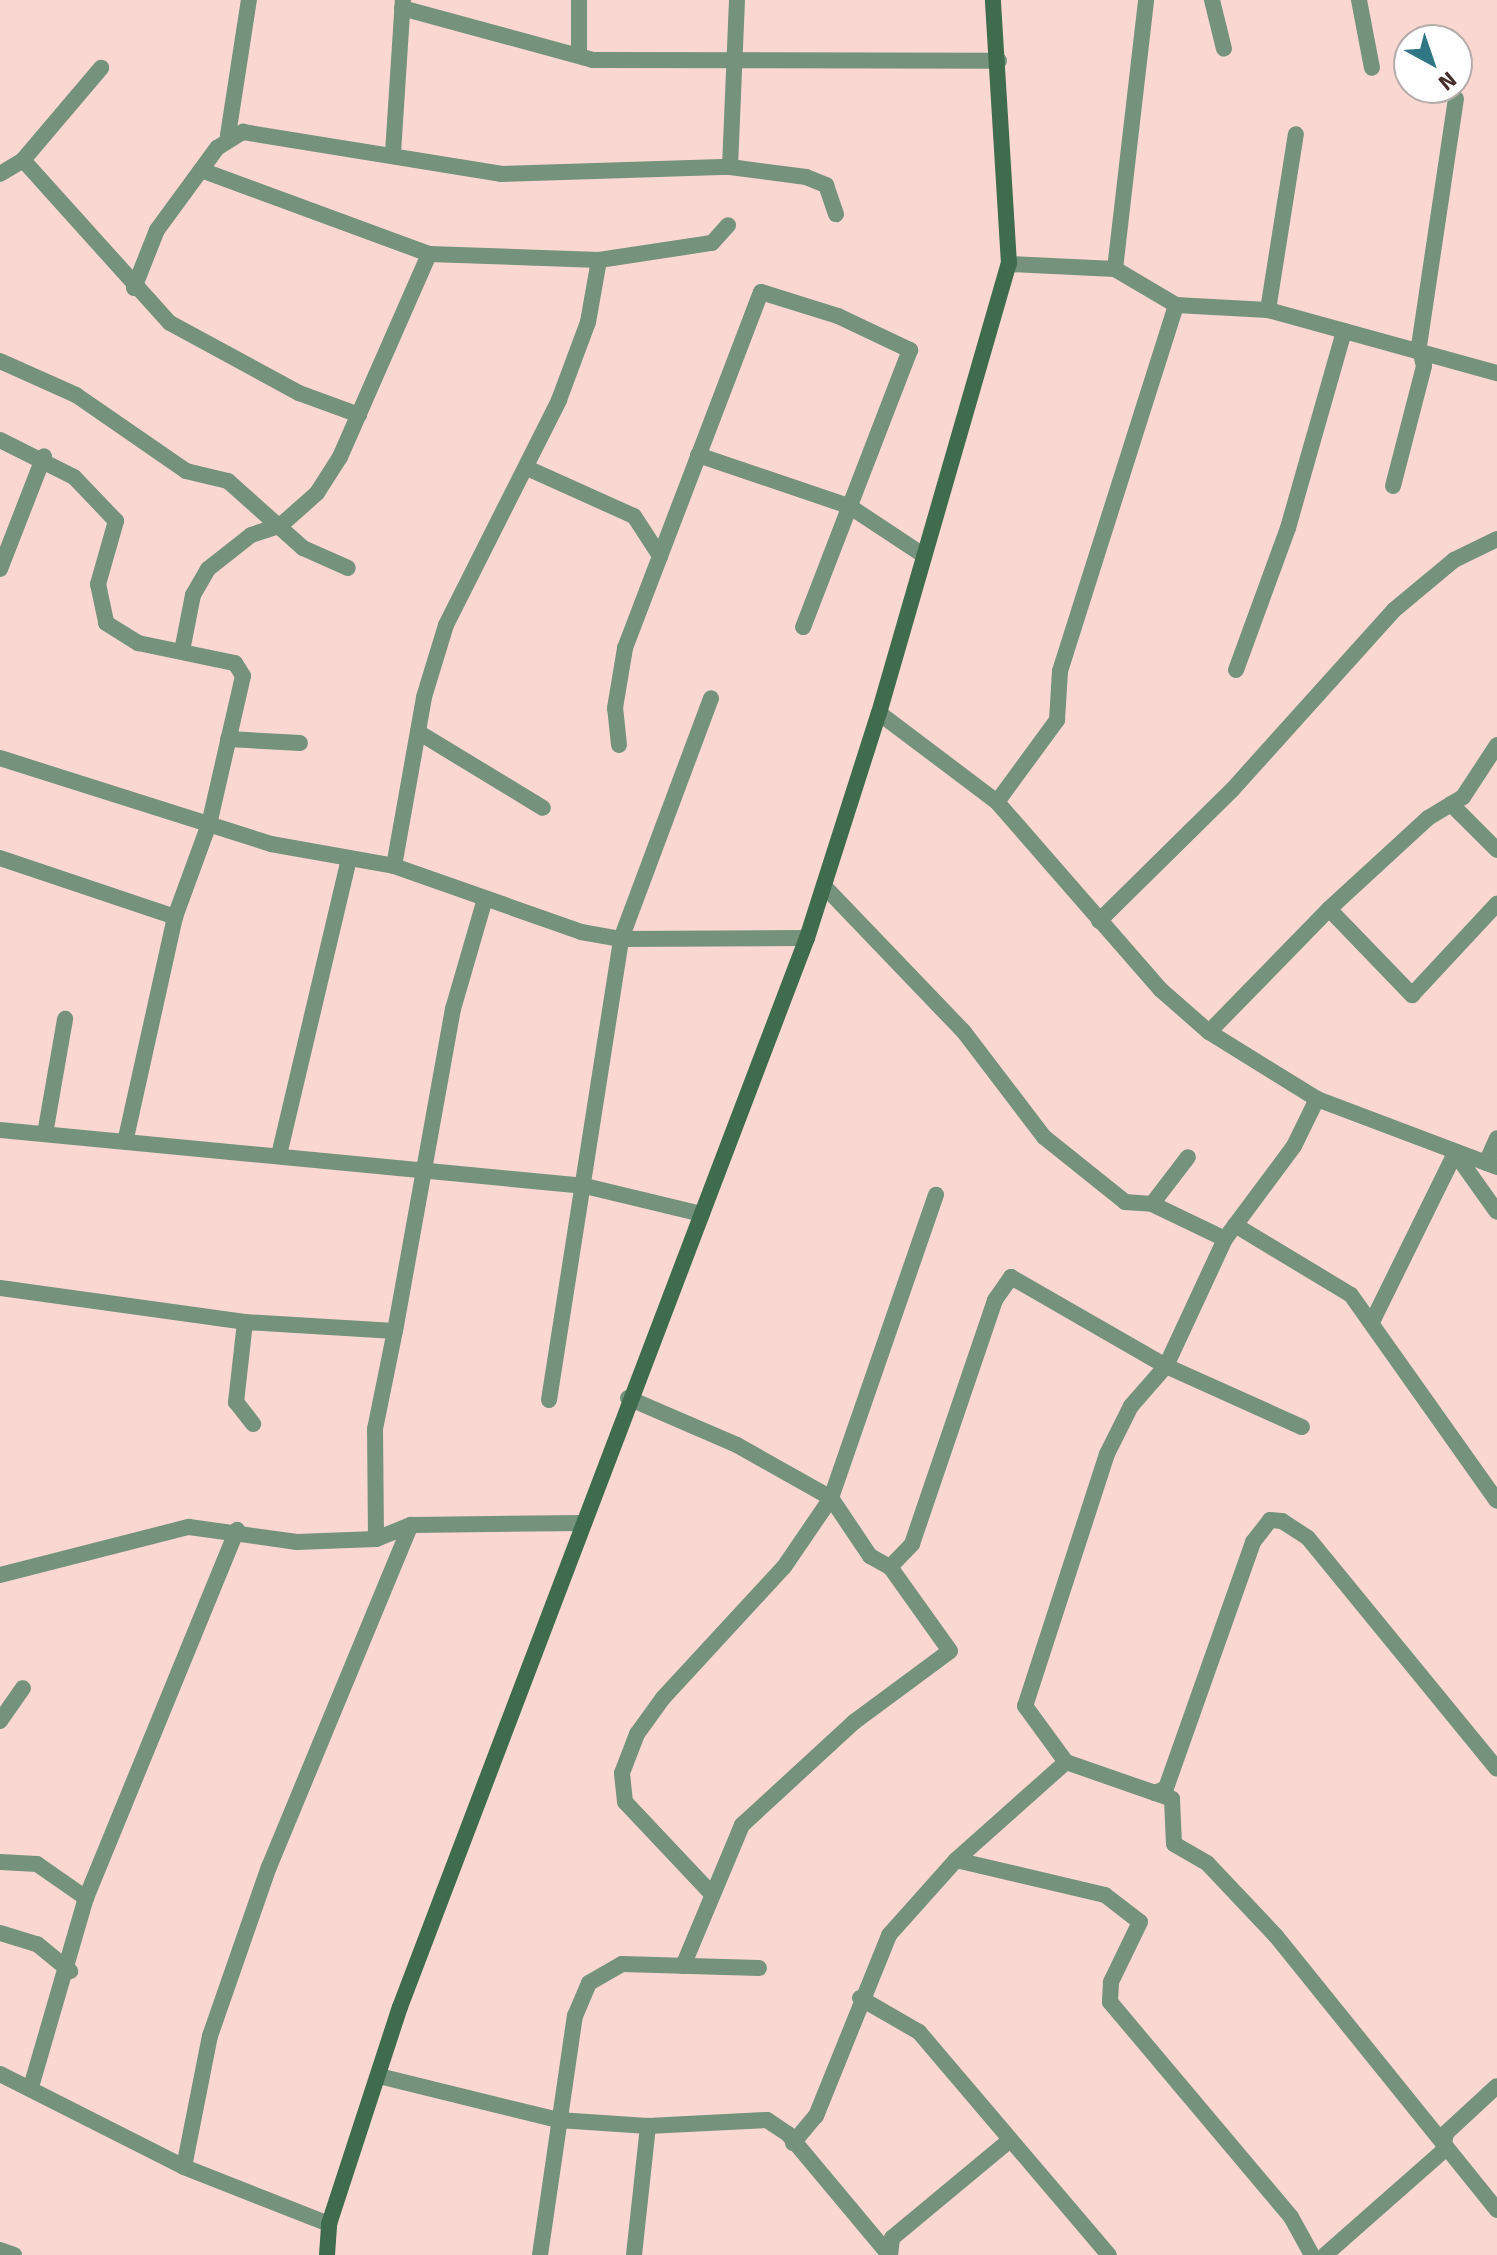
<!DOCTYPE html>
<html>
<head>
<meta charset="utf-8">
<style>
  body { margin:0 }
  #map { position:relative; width:1497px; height:2255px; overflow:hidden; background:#fad8d1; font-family:Signika,sans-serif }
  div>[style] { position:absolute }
  .street>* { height:16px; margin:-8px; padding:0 8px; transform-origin:8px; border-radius:8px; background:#74927c }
  .secondary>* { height:16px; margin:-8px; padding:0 8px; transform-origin:8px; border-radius:8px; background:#3e6c4c }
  span { translate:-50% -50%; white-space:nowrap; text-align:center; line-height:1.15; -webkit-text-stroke:8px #fff; paint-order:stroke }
  .north { position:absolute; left:1393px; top:24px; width:80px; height:80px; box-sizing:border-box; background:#fff; border:2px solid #b4acaa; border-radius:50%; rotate:140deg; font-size:22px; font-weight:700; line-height:32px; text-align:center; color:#442f2a }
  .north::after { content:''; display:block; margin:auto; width:28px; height:36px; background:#317684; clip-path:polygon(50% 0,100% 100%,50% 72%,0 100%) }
</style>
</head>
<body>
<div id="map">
  <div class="street">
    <i style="left:579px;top:0;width:53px;rotate:90deg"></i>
    <i style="left:1212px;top:0;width:50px;rotate:76.2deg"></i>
    <i style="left:1359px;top:0;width:69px;rotate:79.2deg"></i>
    <i style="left:402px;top:8px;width:198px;rotate:15.2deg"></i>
    <i style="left:593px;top:60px;width:406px;rotate:0.1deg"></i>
    <i style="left:228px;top:135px;width:137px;rotate:-81.2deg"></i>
    <i style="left:393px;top:153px;width:153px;rotate:-86.3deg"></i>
    <i style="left:23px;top:160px;width:219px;rotate:48deg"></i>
    <i style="left:170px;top:323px;width:147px;rotate:28.5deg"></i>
    <i style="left:299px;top:393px;width:64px;rotate:20.1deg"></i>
    <i style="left:730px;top:167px;width:167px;rotate:-87.6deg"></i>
    <i style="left:201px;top:170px;width:243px;rotate:20.2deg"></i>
    <i style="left:429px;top:254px;width:170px;rotate:2deg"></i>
    <i style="left:599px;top:260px;width:114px;rotate:-8.6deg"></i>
    <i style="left:712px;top:243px;width:24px;rotate:-48deg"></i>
    <i style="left:0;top:174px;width:27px;rotate:-31deg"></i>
    <i style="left:23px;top:160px;width:121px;rotate:-49.7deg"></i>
    <i style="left:1009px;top:264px;width:106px;rotate:2.7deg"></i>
    <i style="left:1115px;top:269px;width:71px;rotate:30.5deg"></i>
    <i style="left:1176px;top:305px;width:92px;rotate:3.1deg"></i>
    <i style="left:1268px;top:310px;width:238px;rotate:15.4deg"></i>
    <i style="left:1115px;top:269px;width:271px;rotate:-83.4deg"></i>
    <i style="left:134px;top:288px;width:62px;rotate:-68.4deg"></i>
    <i style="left:157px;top:230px;width:102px;rotate:-53.8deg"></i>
    <i style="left:217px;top:148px;width:31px;rotate:-32deg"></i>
    <i style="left:243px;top:132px;width:261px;rotate:9.2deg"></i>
    <i style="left:501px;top:174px;width:229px;rotate:-1.8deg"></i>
    <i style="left:730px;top:167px;width:77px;rotate:7.5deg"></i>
    <i style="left:806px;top:177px;width:22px;rotate:22deg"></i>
    <i style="left:826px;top:185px;width:31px;rotate:71deg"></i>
    <i style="left:1268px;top:310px;width:178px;rotate:-81deg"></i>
    <i style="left:0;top:361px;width:83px;rotate:24.1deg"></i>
    <i style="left:76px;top:395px;width:134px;rotate:34.6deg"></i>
    <i style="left:186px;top:471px;width:43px;rotate:13.4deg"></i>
    <i style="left:228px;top:481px;width:101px;rotate:41.8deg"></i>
    <i style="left:303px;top:548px;width:49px;rotate:24deg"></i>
    <i style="left:0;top:440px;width:83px;rotate:26.6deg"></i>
    <i style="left:74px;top:477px;width:61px;rotate:46.3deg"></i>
    <i style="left:116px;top:521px;width:66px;rotate:105.9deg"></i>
    <i style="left:98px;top:584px;width:40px;rotate:78deg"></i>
    <i style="left:106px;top:623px;width:38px;rotate:32deg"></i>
    <i style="left:138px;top:643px;width:99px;rotate:11.7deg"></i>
    <i style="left:235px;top:663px;width:15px;rotate:58deg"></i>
    <i style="left:243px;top:676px;width:152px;rotate:102.9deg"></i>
    <i style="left:209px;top:824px;width:99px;rotate:110.1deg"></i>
    <i style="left:175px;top:917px;width:230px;rotate:102.5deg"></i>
    <i style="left:698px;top:455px;width:159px;rotate:18.7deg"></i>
    <i style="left:849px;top:506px;width:85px;rotate:33.5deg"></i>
    <i style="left:527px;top:468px;width:117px;rotate:24.2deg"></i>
    <i style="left:634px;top:516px;width:48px;rotate:57deg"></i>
    <i style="left:1393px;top:486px;width:124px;rotate:-75.5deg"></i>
    <i style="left:1424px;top:366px;width:21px;rotate:-104deg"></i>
    <i style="left:1419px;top:346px;width:250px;rotate:-81.5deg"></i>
    <i style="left:0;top:569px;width:121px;rotate:-68.7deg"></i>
    <i style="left:182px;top:651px;width:57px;rotate:-78.9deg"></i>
    <i style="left:193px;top:595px;width:30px;rotate:-60deg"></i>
    <i style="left:208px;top:569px;width:55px;rotate:-38.3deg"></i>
    <i style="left:251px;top:535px;width:32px;rotate:-18deg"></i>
    <i style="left:281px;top:525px;width:48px;rotate:-41.6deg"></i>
    <i style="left:317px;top:493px;width:43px;rotate:-57.4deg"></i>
    <i style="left:340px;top:457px;width:222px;rotate:-66.3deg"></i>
    <i style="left:1236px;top:670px;width:151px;rotate:-69.9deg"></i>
    <i style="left:1288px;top:528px;width:205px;rotate:-74.1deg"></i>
    <i style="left:879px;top:713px;width:148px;rotate:37deg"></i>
    <i style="left:997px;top:802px;width:249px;rotate:48.9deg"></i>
    <i style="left:1161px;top:990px;width:64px;rotate:41.2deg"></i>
    <i style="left:1209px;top:1032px;width:127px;rotate:31.8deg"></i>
    <i style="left:1317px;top:1099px;width:192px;rotate:20.7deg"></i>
    <i style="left:418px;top:732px;width:146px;rotate:31.3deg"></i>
    <i style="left:228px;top:739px;width:72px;rotate:3.2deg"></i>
    <i style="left:619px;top:745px;width:37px;rotate:-96deg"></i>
    <i style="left:615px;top:708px;width:61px;rotate:-80.5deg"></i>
    <i style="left:625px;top:648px;width:381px;rotate:-69.1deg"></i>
    <i style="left:761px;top:292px;width:81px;rotate:17.3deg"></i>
    <i style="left:838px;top:316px;width:80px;rotate:25.3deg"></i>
    <i style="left:910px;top:350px;width:297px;rotate:111.1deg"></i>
    <i style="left:0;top:758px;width:284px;rotate:17.6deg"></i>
    <i style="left:271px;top:844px;width:125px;rotate:10.1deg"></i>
    <i style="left:394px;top:866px;width:198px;rotate:19.4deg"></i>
    <i style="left:581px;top:932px;width:41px;rotate:9.9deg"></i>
    <i style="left:621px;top:939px;width:186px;rotate:-0.3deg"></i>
    <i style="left:997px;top:802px;width:102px;rotate:-53.8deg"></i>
    <i style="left:1057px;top:720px;width:49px;rotate:-86.5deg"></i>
    <i style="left:1060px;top:671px;width:384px;rotate:-72.4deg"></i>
    <i style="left:1451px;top:804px;width:65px;rotate:45deg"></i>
    <i style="left:0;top:858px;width:185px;rotate:18.6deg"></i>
    <i style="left:394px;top:866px;width:172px;rotate:-79.9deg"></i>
    <i style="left:424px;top:697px;width:75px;rotate:-73deg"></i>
    <i style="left:446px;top:625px;width:252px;rotate:-63.3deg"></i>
    <i style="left:559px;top:400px;width:83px;rotate:-69.6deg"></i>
    <i style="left:588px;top:322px;width:63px;rotate:-79.9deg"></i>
    <i style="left:824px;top:886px;width:202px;rotate:46.2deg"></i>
    <i style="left:964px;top:1032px;width:132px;rotate:52.7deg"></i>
    <i style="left:1044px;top:1137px;width:104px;rotate:38.7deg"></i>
    <i style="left:1125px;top:1202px;width:27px;rotate:4deg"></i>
    <i style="left:1152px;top:1204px;width:81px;rotate:25.6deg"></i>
    <i style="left:1329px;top:909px;width:120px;rotate:46deg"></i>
    <i style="left:1412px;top:995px;width:125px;rotate:-47deg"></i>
    <i style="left:1099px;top:921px;width:187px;rotate:-44.6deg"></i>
    <i style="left:1232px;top:790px;width:242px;rotate:-48deg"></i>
    <i style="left:1394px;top:610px;width:78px;rotate:-39.8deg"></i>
    <i style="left:1454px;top:560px;width:48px;rotate:-26deg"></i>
    <i style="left:1209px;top:1032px;width:172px;rotate:-45.7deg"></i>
    <i style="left:1329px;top:909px;width:134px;rotate:-42.6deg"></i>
    <i style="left:1428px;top:818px;width:41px;rotate:-31deg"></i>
    <i style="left:1463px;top:797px;width:62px;rotate:-56.8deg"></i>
    <i style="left:1317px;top:1099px;width:52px;rotate:116.1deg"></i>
    <i style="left:1294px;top:1146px;width:116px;rotate:126.6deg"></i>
    <i style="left:1225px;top:1239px;width:140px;rotate:114.9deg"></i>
    <i style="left:1166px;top:1366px;width:53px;rotate:131.2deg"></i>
    <i style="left:1131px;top:1406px;width:54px;rotate:116.6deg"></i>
    <i style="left:1107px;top:1454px;width:265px;rotate:108deg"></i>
    <i style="left:1025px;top:1706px;width:69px;rotate:53.8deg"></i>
    <i style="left:1066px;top:1762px;width:94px;rotate:19.2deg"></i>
    <i style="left:1155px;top:1793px;width:12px;rotate:-24deg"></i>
    <i style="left:1166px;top:1788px;width:261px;rotate:-70.5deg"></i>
    <i style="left:1253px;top:1542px;width:28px;rotate:-52deg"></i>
    <i style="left:1270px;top:1520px;width:12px;rotate:5deg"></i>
    <i style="left:1282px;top:1521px;width:31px;rotate:33deg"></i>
    <i style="left:1308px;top:1538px;width:298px;rotate:50.7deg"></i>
    <i style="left:0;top:1130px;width:588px;rotate:5.47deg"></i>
    <i style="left:585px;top:1186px;width:120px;rotate:13.5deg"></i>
    <i style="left:45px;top:1134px;width:117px;rotate:-80.1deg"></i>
    <i style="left:279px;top:1155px;width:305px;rotate:-76.7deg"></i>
    <i style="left:1486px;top:1163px;width:27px;rotate:-66deg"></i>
    <i style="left:1152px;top:1204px;width:59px;rotate:-52.5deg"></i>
    <i style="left:1235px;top:1225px;width:135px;rotate:31.1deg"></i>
    <i style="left:1351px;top:1295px;width:252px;rotate:54.7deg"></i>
    <i style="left:0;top:1288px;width:247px;rotate:7.9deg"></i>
    <i style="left:245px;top:1322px;width:150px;rotate:3.4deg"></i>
    <i style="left:395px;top:1331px;width:327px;rotate:-79.8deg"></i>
    <i style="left:453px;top:1009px;width:115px;rotate:-73.8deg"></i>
    <i style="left:1373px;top:1320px;width:186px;rotate:-63.8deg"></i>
    <i style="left:1455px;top:1153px;width:72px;rotate:54.6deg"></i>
    <i style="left:245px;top:1322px;width:81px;rotate:96.4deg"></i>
    <i style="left:236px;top:1402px;width:28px;rotate:52deg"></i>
    <i style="left:628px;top:1398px;width:119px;rotate:23.3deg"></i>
    <i style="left:737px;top:1445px;width:108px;rotate:29.4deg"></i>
    <i style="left:831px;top:1498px;width:70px;rotate:56.1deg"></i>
    <i style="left:870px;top:1556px;width:23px;rotate:29deg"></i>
    <i style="left:890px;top:1567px;width:32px;rotate:-46deg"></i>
    <i style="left:912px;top:1544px;width:258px;rotate:-71.2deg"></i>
    <i style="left:995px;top:1300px;width:28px;rotate:-55deg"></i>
    <i style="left:1011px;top:1277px;width:179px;rotate:29.9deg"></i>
    <i style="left:1166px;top:1366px;width:149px;rotate:24.2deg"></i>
    <i style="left:549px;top:1400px;width:467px;rotate:-81.1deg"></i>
    <i style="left:621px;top:939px;width:257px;rotate:-69.5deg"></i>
    <i style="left:376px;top:1539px;width:110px;rotate:-90.5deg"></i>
    <i style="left:375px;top:1429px;width:100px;rotate:-78.5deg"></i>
    <i style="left:0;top:1575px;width:195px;rotate:-14.3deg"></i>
    <i style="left:189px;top:1527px;width:109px;rotate:7.9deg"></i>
    <i style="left:297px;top:1542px;width:79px;rotate:-2.2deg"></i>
    <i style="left:376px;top:1539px;width:38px;rotate:-22deg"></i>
    <i style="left:411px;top:1525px;width:172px;rotate:-0.7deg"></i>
    <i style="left:0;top:1721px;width:40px;rotate:-55.1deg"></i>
    <i style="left:1155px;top:1793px;width:18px;rotate:19deg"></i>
    <i style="left:1172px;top:1799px;width:45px;rotate:87.5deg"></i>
    <i style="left:1174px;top:1844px;width:38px;rotate:30deg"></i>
    <i style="left:1207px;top:1863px;width:100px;rotate:46.6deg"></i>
    <i style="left:1276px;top:1936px;width:352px;rotate:51.1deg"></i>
    <i style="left:956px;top:1860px;width:153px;rotate:13.2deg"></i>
    <i style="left:1105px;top:1895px;width:44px;rotate:37.6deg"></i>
    <i style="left:1140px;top:1922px;width:67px;rotate:115.8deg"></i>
    <i style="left:1111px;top:1982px;width:20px;rotate:93deg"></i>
    <i style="left:1110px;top:2002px;width:281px;rotate:49.9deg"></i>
    <i style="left:1291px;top:2217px;width:43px;rotate:61.1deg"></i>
    <i style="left:0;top:1862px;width:37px;rotate:3deg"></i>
    <i style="left:37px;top:1864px;width:60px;rotate:34.8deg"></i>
    <i style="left:709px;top:1891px;width:122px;rotate:-133.3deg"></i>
    <i style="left:625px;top:1802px;width:29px;rotate:-96deg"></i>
    <i style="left:622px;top:1773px;width:42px;rotate:-69deg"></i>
    <i style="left:637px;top:1734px;width:44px;rotate:-54.2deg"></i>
    <i style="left:663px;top:1698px;width:178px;rotate:-47.3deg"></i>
    <i style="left:784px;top:1567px;width:83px;rotate:-55.7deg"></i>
    <i style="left:831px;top:1498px;width:321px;rotate:-70.9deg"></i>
    <i style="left:0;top:1933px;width:39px;rotate:17deg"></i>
    <i style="left:37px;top:1944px;width:43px;rotate:39.3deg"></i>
    <i style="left:683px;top:1966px;width:153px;rotate:-67.3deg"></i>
    <i style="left:742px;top:1825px;width:152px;rotate:-42.6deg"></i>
    <i style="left:854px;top:1722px;width:119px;rotate:-36.5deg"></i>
    <i style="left:950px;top:1651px;width:103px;rotate:-125.5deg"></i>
    <i style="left:860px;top:1998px;width:68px;rotate:30deg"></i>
    <i style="left:919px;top:2032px;width:293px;rotate:49.6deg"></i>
    <i style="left:0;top:2074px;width:206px;rotate:26.8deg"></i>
    <i style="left:184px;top:2167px;width:156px;rotate:21.5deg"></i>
    <i style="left:379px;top:2076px;width:184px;rotate:13.8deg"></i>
    <i style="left:558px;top:2120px;width:90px;rotate:3.8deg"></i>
    <i style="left:648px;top:2126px;width:119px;rotate:-2.9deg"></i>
    <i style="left:767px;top:2120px;width:25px;rotate:34deg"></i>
    <i style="left:788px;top:2134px;width:158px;rotate:50.1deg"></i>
    <i style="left:31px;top:2087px;width:197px;rotate:-73.8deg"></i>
    <i style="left:86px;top:1898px;width:398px;rotate:-67.7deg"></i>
    <i style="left:793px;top:2143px;width:35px;rotate:-50deg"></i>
    <i style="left:816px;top:2116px;width:195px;rotate:-68deg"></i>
    <i style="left:889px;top:1935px;width:101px;rotate:-48.2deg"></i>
    <i style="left:956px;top:1860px;width:147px;rotate:-41.7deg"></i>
    <i style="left:184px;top:2167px;width:134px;rotate:-78.8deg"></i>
    <i style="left:210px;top:2036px;width:179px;rotate:-70.8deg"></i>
    <i style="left:269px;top:1867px;width:370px;rotate:-67.5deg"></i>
    <i style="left:0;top:2250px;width:15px;rotate:20deg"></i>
    <i style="left:540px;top:2255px;width:242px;rotate:-81.7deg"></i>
    <i style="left:575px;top:2016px;width:36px;rotate:-67deg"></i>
    <i style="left:589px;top:1983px;width:38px;rotate:-30deg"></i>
    <i style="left:622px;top:1964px;width:137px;rotate:1.7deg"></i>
    <i style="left:634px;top:2255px;width:130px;rotate:-83.8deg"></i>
    <i style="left:890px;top:2255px;width:17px;rotate:-83deg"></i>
    <i style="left:892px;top:2238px;width:153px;rotate:-39.7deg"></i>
    <i style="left:1325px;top:2255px;width:157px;rotate:-41.4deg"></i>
    <i style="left:1443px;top:2151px;width:18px;rotate:-81deg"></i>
    <i style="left:1446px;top:2133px;width:69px;rotate:-42.7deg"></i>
  </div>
  <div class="secondary">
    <i style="left:327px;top:2255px;width:31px;rotate:-86deg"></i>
    <i style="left:329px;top:2224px;width:228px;rotate:-71.9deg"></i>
    <i style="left:400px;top:2007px;width:1144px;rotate:-69.16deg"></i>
    <i style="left:807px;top:938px;width:236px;rotate:-72.3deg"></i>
    <i style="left:879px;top:713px;width:467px;rotate:-73.9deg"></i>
    <i style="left:1009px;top:264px;width:264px;rotate:-93.5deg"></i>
  </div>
  <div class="north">N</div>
</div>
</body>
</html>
